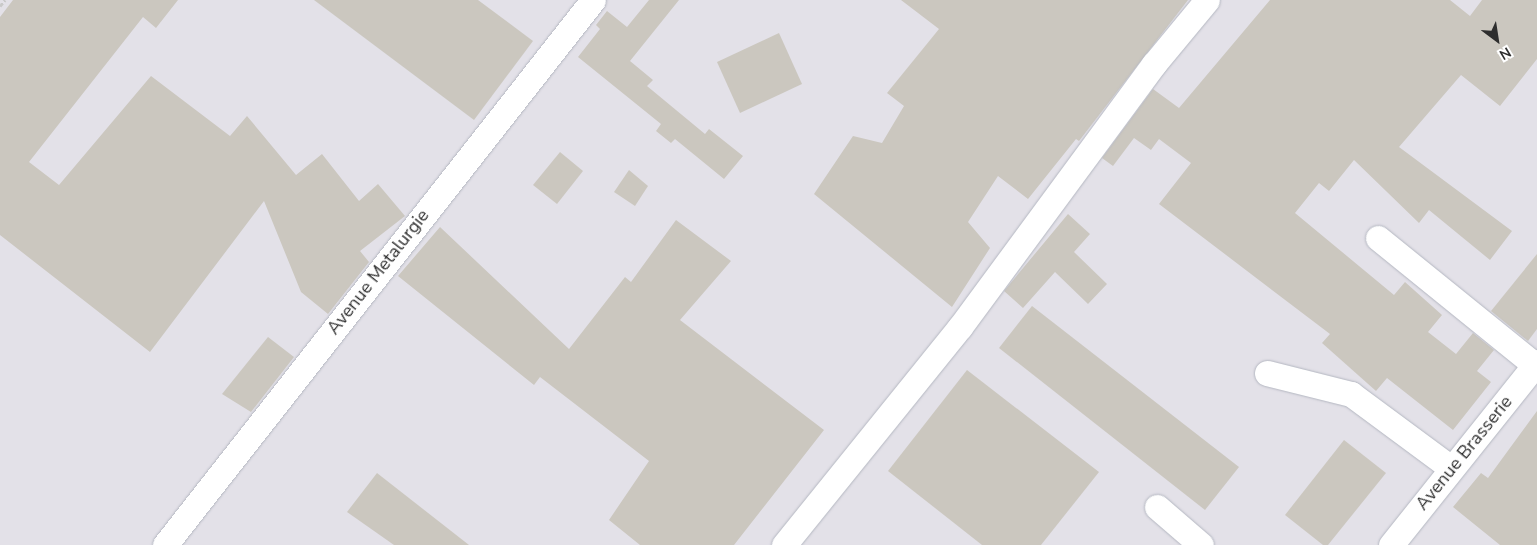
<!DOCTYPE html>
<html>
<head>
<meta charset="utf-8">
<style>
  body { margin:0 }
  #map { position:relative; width:1537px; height:545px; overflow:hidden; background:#efe9e1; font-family:"Nunito Sans",sans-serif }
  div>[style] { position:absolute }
  .industrial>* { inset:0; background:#e3e1e8 }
  .building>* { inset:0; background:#cbc7bf }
  .path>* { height:3px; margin-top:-1.5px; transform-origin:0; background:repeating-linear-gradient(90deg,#c9c9c9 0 4px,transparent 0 6.5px) }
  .roads { filter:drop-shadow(0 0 1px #b4b7c1) drop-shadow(0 0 1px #b4b7c1) }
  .minor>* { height:25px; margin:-12.5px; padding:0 12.5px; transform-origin:12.5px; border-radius:12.5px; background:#fff }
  span { translate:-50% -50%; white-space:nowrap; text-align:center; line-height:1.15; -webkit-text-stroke:4px #fff; paint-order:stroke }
  .street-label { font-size:18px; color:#2e2e2e }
  .north { position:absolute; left:1472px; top:15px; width:50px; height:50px; -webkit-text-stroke:4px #fff; paint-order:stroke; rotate:149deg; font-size:14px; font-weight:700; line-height:20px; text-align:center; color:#2e2e2e }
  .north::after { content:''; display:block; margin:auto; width:18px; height:22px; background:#2e2e2e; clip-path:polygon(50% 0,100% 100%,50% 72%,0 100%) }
</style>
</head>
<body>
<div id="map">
  <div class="industrial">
    <i style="clip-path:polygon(0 0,1537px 0,1537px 545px,0 545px)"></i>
  </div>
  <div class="building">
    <i style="clip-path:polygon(13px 0,178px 0,156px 28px,143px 17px,29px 162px,59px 185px,151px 76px,230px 136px,247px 116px,296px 175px,322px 154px,359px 201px,378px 184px,405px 216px,360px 251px,369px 262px,328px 314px,301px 292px,264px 201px,150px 352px,0 235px,0 17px)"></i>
    <i style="clip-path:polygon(314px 0,478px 0,533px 41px,474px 120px)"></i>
    <i style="clip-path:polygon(649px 0,679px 0,630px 61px,653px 80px,647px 86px,705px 134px,709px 129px,743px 156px,724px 179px,675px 139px,671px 143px,656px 131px,661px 124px,578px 57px,600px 29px,596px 25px,607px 11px,627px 27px)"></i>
    <i style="clip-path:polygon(901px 0,1188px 0,1079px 141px,1076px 139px,1028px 199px,998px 176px,968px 222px,990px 248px,952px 307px,814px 194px,853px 136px,882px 143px,904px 106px,887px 93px,939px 29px)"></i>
    <i style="clip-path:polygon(1270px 0,1450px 0,1470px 16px,1482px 0,1537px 0,1537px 59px,1500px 106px,1461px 75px,1399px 147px,1512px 231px,1490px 260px,1429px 210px,1419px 223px,1354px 160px,1329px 191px,1319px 183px,1295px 213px,1394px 295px,1405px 282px,1442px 315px,1428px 332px,1456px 354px,1473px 333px,1494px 350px,1477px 371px,1491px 382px,1453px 430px,1387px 378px,1376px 391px,1322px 343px,1330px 334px,1159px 204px,1191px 163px,1159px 139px,1151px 150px,1134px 138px,1113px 166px,1102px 158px,1153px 89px,1179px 108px)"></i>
    <i style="clip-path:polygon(779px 33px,802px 84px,740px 113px,717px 62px)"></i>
    <i style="clip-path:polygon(560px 152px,583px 171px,557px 204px,533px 185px)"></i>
    <i style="clip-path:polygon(629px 170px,648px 186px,635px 206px,614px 192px)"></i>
    <i style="clip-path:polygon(1068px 214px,1090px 234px,1074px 252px,1107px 284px,1088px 304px,1055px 272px,1023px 308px,1004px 291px)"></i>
    <i style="clip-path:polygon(676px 220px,731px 261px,680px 320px,824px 430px,734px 545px,640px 545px,609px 520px,649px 461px,540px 377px,534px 385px,398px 276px,440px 227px,569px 349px,625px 277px,631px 282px)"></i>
    <i style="clip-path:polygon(1537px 254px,1537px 329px,1528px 341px,1491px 311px)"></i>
    <i style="clip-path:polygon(1032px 306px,1239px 467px,1205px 510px,999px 348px)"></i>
    <i style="clip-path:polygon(268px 337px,294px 357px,251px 412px,222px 394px)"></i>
    <i style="clip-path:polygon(967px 370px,1099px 472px,1041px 545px,982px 545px,888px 471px)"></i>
    <i style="clip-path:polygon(1537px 411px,1537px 545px,1500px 545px,1453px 507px,1481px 473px,1488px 478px)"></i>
    <i style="clip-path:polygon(1344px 440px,1386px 473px,1328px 545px,1323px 545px,1285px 515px)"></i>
    <i style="clip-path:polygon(377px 473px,469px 545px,394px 545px,347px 512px)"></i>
  </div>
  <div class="path">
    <i style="left:0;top:6px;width:8px;rotate:-50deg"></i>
  </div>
  <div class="roads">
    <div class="minor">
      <i style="left:1378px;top:238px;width:202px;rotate:39deg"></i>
      <i style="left:1267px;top:373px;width:87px;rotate:14deg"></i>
      <i style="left:1351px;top:394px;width:124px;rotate:36.5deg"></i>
      <i style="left:1157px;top:507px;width:58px;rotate:40.8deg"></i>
      <i style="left:165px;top:545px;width:693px;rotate:-51.86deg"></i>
      <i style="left:784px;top:545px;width:280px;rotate:-51.1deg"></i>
      <i style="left:960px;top:327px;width:327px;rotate:-53.6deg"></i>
      <i style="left:1154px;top:64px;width:83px;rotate:-50.4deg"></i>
      <i style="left:1391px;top:545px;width:234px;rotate:-51.4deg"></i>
    </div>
  </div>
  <div class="street-label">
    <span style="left:378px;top:272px;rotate:-52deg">Avenue Metalurgie</span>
    <span style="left:1464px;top:453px;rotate:-51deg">Avenue Brasserie</span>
  </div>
  <div class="north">N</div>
</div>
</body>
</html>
